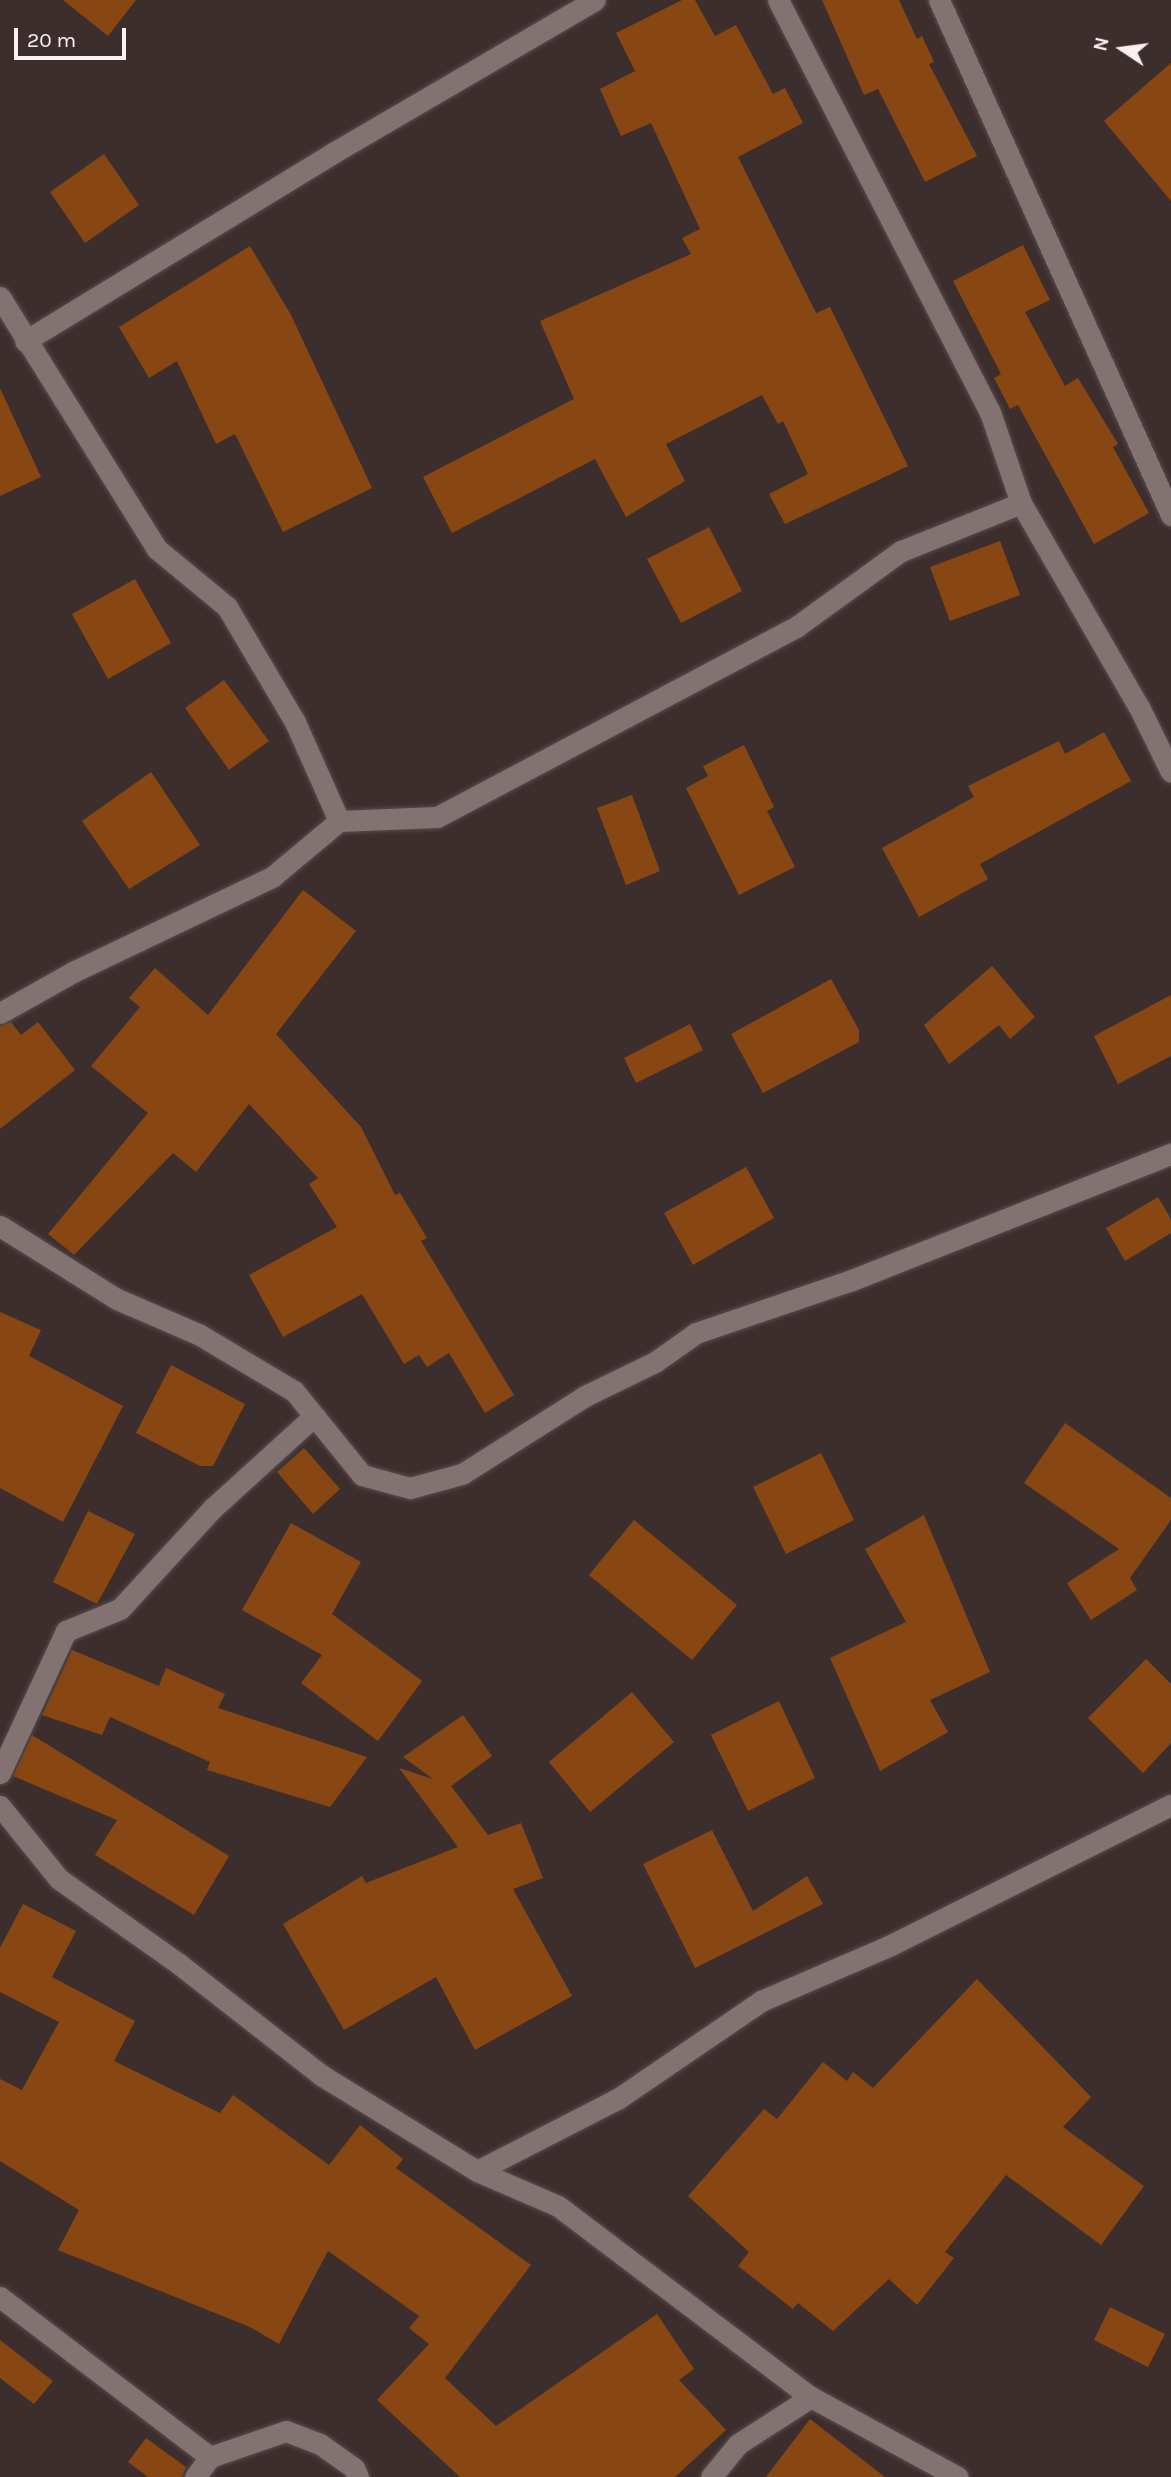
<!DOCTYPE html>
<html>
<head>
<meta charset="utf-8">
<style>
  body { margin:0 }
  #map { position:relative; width:1171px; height:2477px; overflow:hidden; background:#3d2e2e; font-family:Karla,sans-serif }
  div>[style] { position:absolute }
  .building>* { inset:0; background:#884712 }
  .roads { filter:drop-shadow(0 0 2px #574b4b) drop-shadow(0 0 2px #574b4b) }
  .minor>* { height:21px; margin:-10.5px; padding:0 10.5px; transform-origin:10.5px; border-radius:10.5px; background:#837272 }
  span { translate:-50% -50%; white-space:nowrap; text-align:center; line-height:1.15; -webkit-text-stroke:5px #3d2e2e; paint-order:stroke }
  .north { position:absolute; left:1087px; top:14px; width:70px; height:70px; -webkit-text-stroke:5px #3d2e2e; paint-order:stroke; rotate:283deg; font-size:19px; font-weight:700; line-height:28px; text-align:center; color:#fbf1f1 }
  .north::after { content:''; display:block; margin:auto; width:24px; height:32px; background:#fbf1f1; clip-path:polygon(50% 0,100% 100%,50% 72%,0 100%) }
  .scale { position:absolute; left:14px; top:28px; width:112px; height:32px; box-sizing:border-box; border:4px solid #fbf1f1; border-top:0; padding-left:9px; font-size:21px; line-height:24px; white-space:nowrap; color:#fbf1f1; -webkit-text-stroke:5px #3d2e2e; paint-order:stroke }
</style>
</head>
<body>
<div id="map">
  <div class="building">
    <i style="clip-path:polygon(63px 0,136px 0,108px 36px)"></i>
    <i style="clip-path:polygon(682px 0,695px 0,715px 36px,736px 25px,773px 94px,785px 88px,803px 123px,738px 157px,816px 313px,830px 307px,908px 466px,785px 524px,769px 494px,808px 474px,783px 421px,778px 424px,762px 395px,666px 444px,685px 481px,626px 517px,595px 459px,452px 533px,423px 477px,574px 399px,540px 321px,691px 254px,682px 238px,700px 229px,651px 123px,621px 136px,600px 89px,635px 71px,616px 33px)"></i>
    <i style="clip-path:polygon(822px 0,899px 0,917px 39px,922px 36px,934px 62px,929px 64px,977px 156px,925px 182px,878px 89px,864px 95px)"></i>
    <i style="clip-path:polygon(1171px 63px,1171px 201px,1104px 121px)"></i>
    <i style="clip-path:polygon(104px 154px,139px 205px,85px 243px,50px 192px)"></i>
    <i style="clip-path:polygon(1023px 245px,1050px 300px,1025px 312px,1065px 386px,1078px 378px,1118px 444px,1113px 447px,1149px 513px,1094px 544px,1018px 405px,1010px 409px,994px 378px,1001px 374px,953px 281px)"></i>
    <i style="clip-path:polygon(250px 246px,291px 315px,372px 488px,283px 532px,235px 434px,216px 444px,177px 361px,149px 378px,119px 327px)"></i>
    <i style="clip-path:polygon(0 388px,41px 477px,0 496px)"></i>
    <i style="clip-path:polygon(709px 527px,742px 591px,681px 623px,647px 559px)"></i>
    <i style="clip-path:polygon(1000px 541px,1020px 595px,950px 621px,930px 567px)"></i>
    <i style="clip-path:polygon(135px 579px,171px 643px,108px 679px,72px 614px)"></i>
    <i style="clip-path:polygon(224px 680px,269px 741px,229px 770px,185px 708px)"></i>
    <i style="clip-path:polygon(1104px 732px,1131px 781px,980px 864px,988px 879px,919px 917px,882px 848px,974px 797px,968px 786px,1059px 741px,1065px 754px)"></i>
    <i style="clip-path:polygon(744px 745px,774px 807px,767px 811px,795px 867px,739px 895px,686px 788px,708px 776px,703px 766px)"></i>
    <i style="clip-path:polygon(151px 772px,200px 845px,129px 889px,82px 821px)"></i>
    <i style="clip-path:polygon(632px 795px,660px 871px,626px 885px,597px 808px)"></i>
    <i style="clip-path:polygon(303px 890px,356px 931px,276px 1034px,361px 1127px,395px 1195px,400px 1193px,427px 1238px,421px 1241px,514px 1395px,485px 1413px,449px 1353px,427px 1367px,419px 1355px,404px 1364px,362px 1294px,283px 1337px,249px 1275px,337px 1227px,309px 1184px,318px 1178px,249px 1104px,196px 1172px,173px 1153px,74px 1255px,48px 1234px,148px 1113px,91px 1066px,140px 1007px,129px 998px,155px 968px,208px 1015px)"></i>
    <i style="clip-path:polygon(992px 966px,1035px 1017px,1010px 1039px,999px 1025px,949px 1064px,924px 1025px)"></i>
    <i style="clip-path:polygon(831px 979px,859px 1030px,859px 1042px,763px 1093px,731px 1034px)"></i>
    <i style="clip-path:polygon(1171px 995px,1171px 1056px,1118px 1084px,1094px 1036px)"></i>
    <i style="clip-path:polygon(11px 1022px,21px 1035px,38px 1022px,75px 1070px,0 1129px,0 1026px)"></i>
    <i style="clip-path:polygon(690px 1024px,703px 1050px,636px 1083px,624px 1058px)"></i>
    <i style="clip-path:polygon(746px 1167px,774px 1218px,693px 1265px,664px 1213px)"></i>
    <i style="clip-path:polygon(1158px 1197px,1171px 1219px,1171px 1233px,1125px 1261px,1106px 1228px)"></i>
    <i style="clip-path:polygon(0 1312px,41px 1330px,29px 1356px,123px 1406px,63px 1522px,0 1488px)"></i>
    <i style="clip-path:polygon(171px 1365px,245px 1404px,213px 1466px,200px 1466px,136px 1433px)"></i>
    <i style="clip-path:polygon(1065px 1423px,1171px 1498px,1171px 1520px,1130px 1578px,1137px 1590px,1091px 1620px,1067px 1583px,1119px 1549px,1024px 1483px)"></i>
    <i style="clip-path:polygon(304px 1448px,340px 1489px,313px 1514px,277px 1472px)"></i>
    <i style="clip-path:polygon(821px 1453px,854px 1520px,786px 1554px,753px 1487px)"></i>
    <i style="clip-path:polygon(88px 1511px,135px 1534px,97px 1604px,53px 1582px)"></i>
    <i style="clip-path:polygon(924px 1515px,990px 1672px,930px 1700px,948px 1732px,880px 1771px,830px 1658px,906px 1622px,865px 1549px)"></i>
    <i style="clip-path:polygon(634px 1520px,737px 1605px,692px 1660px,589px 1575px)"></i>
    <i style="clip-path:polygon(291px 1523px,361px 1562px,332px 1614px,422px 1681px,378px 1741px,301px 1683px,322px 1655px,242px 1610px)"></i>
    <i style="clip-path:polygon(72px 1650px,159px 1686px,166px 1668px,225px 1694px,218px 1708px,367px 1757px,330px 1807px,207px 1770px,210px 1762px,110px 1717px,102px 1735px,42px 1715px)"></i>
    <i style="clip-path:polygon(1146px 1659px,1171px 1684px,1171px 1743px,1143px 1773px,1088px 1718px)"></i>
    <i style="clip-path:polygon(632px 1692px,674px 1742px,590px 1812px,549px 1762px)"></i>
    <i style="clip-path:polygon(779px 1701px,815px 1778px,748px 1811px,711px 1735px)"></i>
    <i style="clip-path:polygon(463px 1715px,492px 1756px,451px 1786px,488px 1835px,521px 1823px,543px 1878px,513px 1889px,572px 1996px,475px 2050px,436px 1977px,344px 2030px,283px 1924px,362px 1876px,366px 1883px,458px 1847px,399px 1768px,433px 1779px,403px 1757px)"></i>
    <i style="clip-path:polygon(32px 1735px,229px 1856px,194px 1915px,95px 1855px,117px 1820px,13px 1776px)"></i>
    <i style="clip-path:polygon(712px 1830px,753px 1911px,807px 1876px,823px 1904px,695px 1968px,643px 1864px)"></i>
    <i style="clip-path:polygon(23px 1904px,76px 1931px,52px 1977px,135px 2021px,114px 2061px,220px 2113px,233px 2095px,329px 2165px,360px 2125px,403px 2159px,396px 2168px,531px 2265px,445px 2378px,496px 2426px,657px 2314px,694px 2369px,679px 2380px,726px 2430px,675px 2477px,460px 2477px,377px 2400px,429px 2344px,409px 2328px,419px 2316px,328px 2251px,279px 2344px,250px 2327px,58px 2250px,79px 2210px,0 2161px,0 2079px,22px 2090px,59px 2022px,0 1992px,0 1948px)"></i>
    <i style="clip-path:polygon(977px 1979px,1091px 2097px,1063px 2127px,1144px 2186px,1101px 2245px,1006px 2175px,945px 2252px,954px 2258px,917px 2305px,889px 2279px,833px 2331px,798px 2303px,793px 2309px,738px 2266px,749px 2252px,688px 2196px,764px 2109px,777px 2119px,823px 2062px,847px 2081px,853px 2072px,873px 2088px)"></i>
    <i style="clip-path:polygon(1110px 2307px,1165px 2334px,1148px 2367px,1094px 2340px)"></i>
    <i style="clip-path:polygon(0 2340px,53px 2381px,34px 2404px,0 2378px)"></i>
    <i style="clip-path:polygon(810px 2419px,885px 2477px,766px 2477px)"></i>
    <i style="clip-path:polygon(146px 2438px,186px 2467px,182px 2477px,148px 2477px,128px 2462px)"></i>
  </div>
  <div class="roads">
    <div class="minor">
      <i style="left:778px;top:0;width:463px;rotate:62.8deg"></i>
      <i style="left:990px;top:412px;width:96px;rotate:71.2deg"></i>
      <i style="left:1021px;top:503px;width:236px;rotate:60deg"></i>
      <i style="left:1139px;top:707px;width:72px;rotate:63.8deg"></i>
      <i style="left:939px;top:0;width:565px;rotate:65.75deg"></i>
      <i style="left:0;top:297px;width:297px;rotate:58.1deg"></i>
      <i style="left:157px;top:549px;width:91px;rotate:39.6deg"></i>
      <i style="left:227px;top:607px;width:134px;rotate:59.4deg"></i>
      <i style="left:295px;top:722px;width:108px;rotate:66deg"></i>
      <i style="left:25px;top:341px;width:361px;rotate:-31.4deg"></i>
      <i style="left:333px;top:153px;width:303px;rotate:-30.3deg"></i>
      <i style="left:0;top:1013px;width:84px;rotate:-29.3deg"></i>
      <i style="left:73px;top:972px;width:221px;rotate:-25.5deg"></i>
      <i style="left:272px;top:877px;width:87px;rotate:-39.9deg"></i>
      <i style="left:339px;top:821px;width:98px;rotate:-2.3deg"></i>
      <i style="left:437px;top:817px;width:406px;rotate:-27.9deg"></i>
      <i style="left:796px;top:627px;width:130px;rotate:-35.9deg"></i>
      <i style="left:901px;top:551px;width:129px;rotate:-21.8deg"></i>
      <i style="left:0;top:1226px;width:138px;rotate:32deg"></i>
      <i style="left:117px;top:1299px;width:90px;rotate:23.4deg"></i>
      <i style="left:200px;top:1335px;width:109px;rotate:30.8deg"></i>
      <i style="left:294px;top:1391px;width:108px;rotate:51deg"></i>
      <i style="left:362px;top:1475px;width:50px;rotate:15.2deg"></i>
      <i style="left:410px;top:1488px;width:54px;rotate:-15.1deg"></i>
      <i style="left:462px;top:1474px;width:146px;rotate:-32.4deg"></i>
      <i style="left:585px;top:1396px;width:78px;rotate:-25.9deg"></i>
      <i style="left:655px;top:1362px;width:50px;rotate:-35.3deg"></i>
      <i style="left:696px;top:1333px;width:165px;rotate:-18.8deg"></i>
      <i style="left:852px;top:1280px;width:343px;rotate:-21.6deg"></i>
      <i style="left:0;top:1773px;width:157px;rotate:-65.1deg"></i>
      <i style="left:66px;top:1631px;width:58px;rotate:-22.2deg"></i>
      <i style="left:120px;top:1609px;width:137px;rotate:-47.4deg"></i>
      <i style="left:213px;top:1508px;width:137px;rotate:-42.3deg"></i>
      <i style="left:0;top:1806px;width:94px;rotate:51.1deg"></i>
      <i style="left:59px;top:1879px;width:147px;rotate:35.3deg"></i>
      <i style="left:179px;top:1964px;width:180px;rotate:38deg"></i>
      <i style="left:321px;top:2075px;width:183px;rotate:31.6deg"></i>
      <i style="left:477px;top:2171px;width:88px;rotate:23.4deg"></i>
      <i style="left:558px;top:2206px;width:317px;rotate:37.1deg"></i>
      <i style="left:811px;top:2397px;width:167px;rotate:28.6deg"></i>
      <i style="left:477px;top:2171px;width:160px;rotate:-27.2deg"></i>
      <i style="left:619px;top:2098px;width:172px;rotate:-34.3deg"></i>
      <i style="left:761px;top:2001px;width:139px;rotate:-23.3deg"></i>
      <i style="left:889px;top:1946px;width:315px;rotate:-26.6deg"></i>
      <i style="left:0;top:2297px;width:264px;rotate:37.3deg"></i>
      <i style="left:195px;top:2477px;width:25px;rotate:-53deg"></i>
      <i style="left:210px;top:2457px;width:80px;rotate:-18.9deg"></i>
      <i style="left:286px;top:2431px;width:36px;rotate:21deg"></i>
      <i style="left:320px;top:2444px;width:42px;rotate:35.2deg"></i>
      <i style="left:354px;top:2468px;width:10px;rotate:66deg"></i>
      <i style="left:711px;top:2477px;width:43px;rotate:-50.7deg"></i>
      <i style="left:738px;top:2444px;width:87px;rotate:-32.8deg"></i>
    </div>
  </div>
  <div class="north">N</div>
  <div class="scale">20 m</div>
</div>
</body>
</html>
